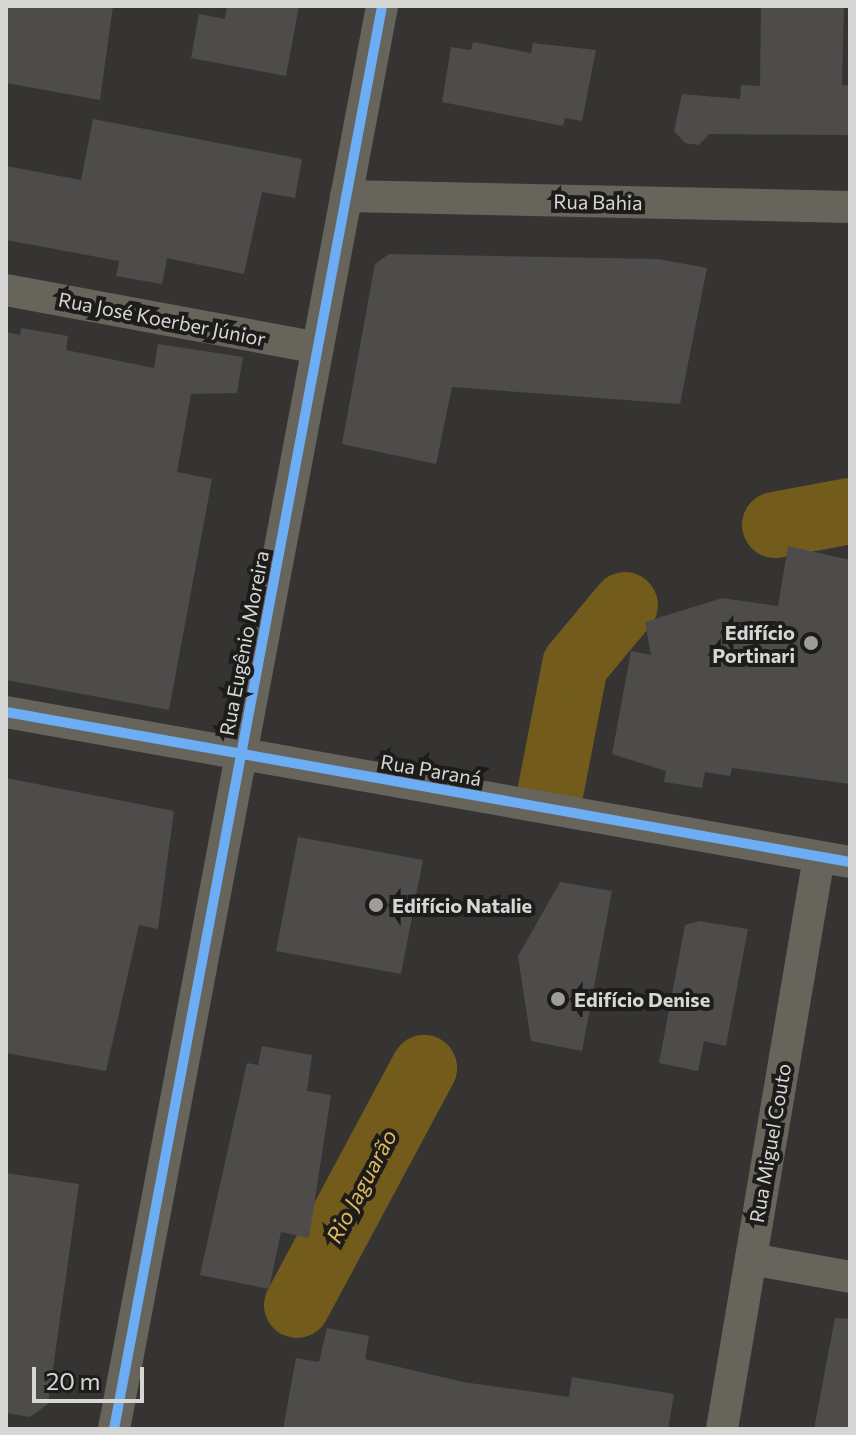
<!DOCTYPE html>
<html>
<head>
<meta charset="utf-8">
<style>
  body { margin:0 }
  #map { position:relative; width:856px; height:1435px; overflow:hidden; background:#353433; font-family:Commissioner,sans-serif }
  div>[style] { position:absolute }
  .river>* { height:66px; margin:-33px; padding:0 33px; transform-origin:33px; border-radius:33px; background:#735c1b }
  .building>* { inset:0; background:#4d4c4b }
  .minor>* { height:32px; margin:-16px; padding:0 16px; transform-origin:16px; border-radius:16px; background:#67645c }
  .cycleway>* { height:10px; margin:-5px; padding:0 5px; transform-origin:5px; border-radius:5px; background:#6dadf4 }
  .dots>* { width:22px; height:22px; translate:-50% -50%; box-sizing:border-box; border:4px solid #1d1c1b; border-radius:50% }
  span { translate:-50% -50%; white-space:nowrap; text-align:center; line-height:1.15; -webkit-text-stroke:8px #1d1c1b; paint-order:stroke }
  .street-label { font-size:20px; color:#d6d6d4 }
  .poi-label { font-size:20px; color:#d6d6d4; font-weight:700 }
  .right { translate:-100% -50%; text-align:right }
  .left { translate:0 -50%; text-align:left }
  .water-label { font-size:22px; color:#deba5a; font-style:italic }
  .frame { position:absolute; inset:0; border:8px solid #d6d6d4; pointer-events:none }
  .scale { position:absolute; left:32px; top:1367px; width:112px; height:36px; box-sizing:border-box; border:4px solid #d6d6d4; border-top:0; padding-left:10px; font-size:24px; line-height:28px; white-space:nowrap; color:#d6d6d4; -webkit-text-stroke:6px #1d1c1b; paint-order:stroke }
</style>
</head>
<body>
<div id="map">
  <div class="river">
    <i style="left:775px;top:525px;width:76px;rotate:-10.6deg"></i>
    <i style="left:551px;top:789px;width:126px;rotate:-79deg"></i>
    <i style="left:575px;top:665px;width:78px;rotate:-50.2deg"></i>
    <i style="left:297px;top:1305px;width:269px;rotate:-61.8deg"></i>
  </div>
  <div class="building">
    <i style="clip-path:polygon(6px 6px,113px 6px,100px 100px,6px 83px)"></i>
    <i style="clip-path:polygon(227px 6px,299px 6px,286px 76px,191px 58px,199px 14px,225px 19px)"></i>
    <i style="clip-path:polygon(761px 6px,844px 6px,842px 85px,850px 86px,850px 135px,709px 134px,699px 145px,685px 143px,674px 131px,682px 94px,740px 99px,741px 85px,760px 86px)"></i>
    <i style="clip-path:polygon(473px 42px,531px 53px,533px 43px,596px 50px,582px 121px,565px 118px,563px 126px,442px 102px,451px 47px,471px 50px)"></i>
    <i style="clip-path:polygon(93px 119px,302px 159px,295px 198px,262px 192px,244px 274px,167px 258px,162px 284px,116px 276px,119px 261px,6px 240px,6px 166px,81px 180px)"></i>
    <i style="clip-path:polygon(389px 254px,658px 259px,707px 268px,680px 404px,452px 387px,436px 464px,342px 444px,375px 264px)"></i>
    <i style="clip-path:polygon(21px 328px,68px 336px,66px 350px,154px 368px,158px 344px,243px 357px,237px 393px,191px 394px,177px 472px,212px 479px,169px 710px,6px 680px,6px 332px,20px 335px)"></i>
    <i style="clip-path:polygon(788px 546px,850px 560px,850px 784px,732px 768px,730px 776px,705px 772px,702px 788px,664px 782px,666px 771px,612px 754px,631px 651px,651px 655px,645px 622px,722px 598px,778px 606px)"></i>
    <i style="clip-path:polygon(6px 778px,174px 811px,158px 929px,139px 925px,106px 1071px,6px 1053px)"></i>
    <i style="clip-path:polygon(298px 837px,423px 860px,401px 974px,276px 951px)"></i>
    <i style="clip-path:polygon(560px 882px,612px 891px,582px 1051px,531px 1041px,518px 956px)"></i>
    <i style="clip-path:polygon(699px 921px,748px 929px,726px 1046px,704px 1041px,698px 1071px,659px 1063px,685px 925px)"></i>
    <i style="clip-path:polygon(262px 1046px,312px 1055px,307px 1091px,331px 1095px,309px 1238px,281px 1232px,269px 1289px,200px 1275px,247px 1063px,258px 1065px)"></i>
    <i style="clip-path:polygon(6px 1173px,79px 1184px,48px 1404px,30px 1417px,6px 1413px)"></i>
    <i style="clip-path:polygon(835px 1318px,850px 1319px,850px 1429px,814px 1429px)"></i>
    <i style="clip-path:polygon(327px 1328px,369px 1336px,365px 1359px,463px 1382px,569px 1397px,572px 1377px,674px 1394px,668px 1429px,283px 1429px,296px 1358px,319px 1362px)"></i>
  </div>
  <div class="minor">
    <i style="left:346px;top:196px;width:504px;rotate:1.25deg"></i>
    <i style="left:6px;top:290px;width:317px;rotate:10.5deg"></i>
    <i style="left:6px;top:712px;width:857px;rotate:10.08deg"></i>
    <i style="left:751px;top:1259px;width:101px;rotate:10.3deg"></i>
    <i style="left:114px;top:1429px;width:1448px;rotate:-79.33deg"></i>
    <i style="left:722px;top:1429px;width:580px;rotate:-80.38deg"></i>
  </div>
  <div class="cycleway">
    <i style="left:6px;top:712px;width:857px;rotate:10.08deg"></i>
    <i style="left:114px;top:1429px;width:1448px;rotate:-79.33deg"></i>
  </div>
  <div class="dots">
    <i style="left:811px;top:643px;background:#9e9d9c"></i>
    <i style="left:376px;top:905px;background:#9e9d9c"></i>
    <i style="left:558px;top:999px;background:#9e9d9c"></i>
  </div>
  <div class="street-label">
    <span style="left:598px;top:202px;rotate:1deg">Rua Bahia</span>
    <span style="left:162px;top:319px;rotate:11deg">Rua José Koerber Júnior</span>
    <span style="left:244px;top:643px;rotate:-79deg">Rua Eugênio Moreira</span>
    <span style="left:431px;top:770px;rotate:10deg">Rua Paraná</span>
    <span style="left:770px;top:1143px;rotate:-80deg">Rua Miguel Couto</span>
  </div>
  <div class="poi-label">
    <span class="right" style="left:795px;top:644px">Edifício<br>Portinari</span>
    <span class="left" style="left:392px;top:905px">Edifício Natalie</span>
    <span class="left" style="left:574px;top:999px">Edifício Denise</span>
  </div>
  <div class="water-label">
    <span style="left:361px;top:1186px;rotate:-62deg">Rio Jaguarão</span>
  </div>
  <div class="frame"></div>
  <div class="scale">20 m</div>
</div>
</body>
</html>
